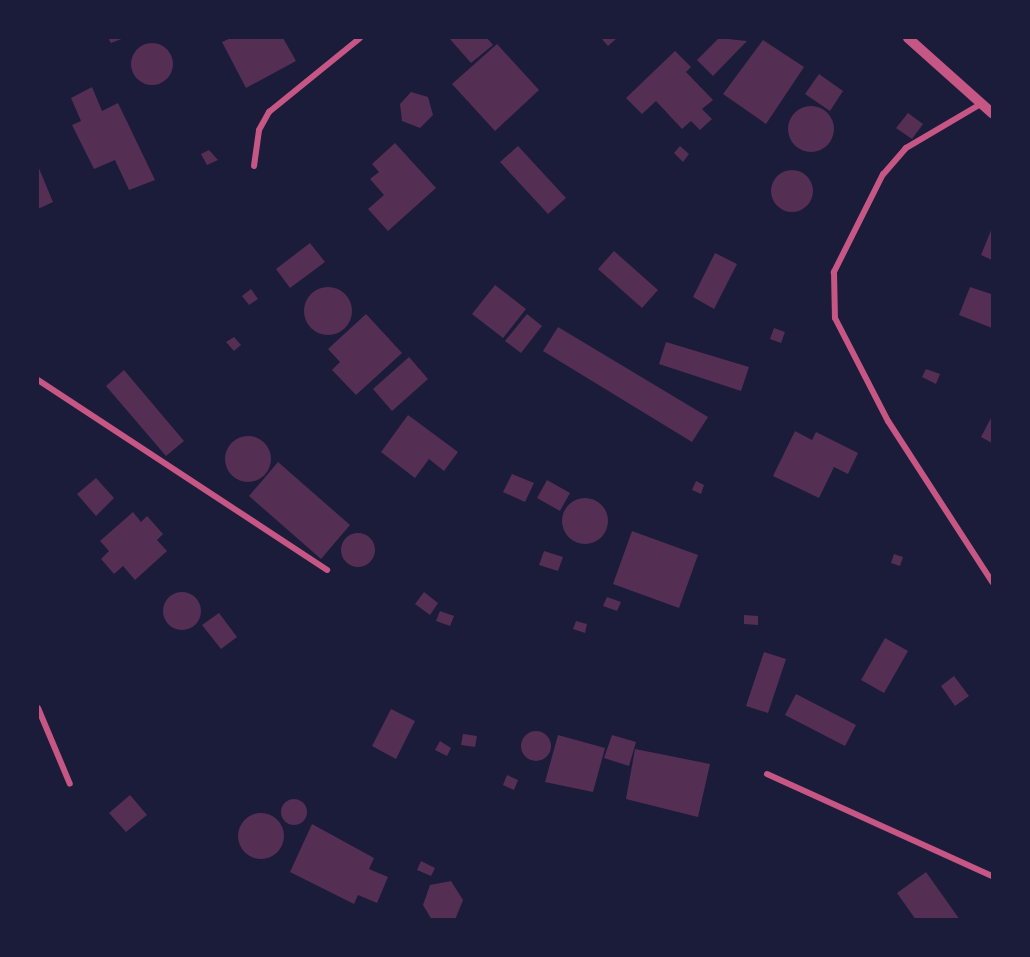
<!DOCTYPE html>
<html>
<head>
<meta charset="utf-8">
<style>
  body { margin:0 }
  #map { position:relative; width:1030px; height:957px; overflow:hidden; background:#1b1b3a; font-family:"Fira Sans Condensed",sans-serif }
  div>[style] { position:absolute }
  .building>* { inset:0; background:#542f53 }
  .round { border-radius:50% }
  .minor>* { height:6px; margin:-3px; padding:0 3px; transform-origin:3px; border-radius:3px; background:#c65784 }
  .tertiary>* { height:10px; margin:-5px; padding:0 5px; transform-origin:5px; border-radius:5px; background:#c65784 }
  span { translate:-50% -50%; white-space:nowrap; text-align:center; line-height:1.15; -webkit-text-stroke:5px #1b1b3a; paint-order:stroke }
  .frame { position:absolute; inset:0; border:39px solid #1b1b3a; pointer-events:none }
</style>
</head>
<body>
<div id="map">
  <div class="building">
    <i style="clip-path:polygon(108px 38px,124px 38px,111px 43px)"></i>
    <i style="clip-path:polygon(231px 38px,283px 38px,296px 61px,246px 88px,222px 42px)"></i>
    <i style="clip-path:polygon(449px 38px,487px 38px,493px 45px,471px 63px)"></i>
    <i style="clip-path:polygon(601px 38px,617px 38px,608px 46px)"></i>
    <i style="clip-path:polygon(719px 38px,747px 41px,713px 76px,697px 60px)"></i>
    <i style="clip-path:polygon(763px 40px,804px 67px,766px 124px,723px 94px)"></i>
    <i class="round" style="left:131px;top:43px;width:42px;height:42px"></i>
    <i style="clip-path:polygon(497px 44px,539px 90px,495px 131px,452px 84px)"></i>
    <i style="clip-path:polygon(675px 51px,691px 67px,686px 72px,713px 100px,702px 109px,712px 119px,700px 130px,691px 121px,682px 129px,656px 101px,642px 114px,626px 98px)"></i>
    <i style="clip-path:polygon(819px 74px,843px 91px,830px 111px,805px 94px)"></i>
    <i style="clip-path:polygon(92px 87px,102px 111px,118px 103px,155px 180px,129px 190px,115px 160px,94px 169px,72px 125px,81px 121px,71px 98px)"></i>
    <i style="clip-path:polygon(411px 92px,428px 97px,433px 115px,420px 128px,402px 121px,400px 104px)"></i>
    <i class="round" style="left:788px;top:106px;width:46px;height:46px"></i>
    <i style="clip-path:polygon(908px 113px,923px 124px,912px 139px,896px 128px)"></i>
    <i style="clip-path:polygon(395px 143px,436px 188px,388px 231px,368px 209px,384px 195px,370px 179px,379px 172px,372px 164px)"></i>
    <i style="clip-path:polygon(518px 146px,566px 198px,548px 214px,500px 162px)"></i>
    <i style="clip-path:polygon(680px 146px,689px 154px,683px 162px,674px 153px)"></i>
    <i style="clip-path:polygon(209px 150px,218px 160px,207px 165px,201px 154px)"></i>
    <i style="clip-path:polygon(38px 166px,53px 202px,38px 209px)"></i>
    <i class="round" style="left:771px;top:170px;width:42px;height:42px"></i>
    <i style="clip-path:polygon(992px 228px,992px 260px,981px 255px)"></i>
    <i style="clip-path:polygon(310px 243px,325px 262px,290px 288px,276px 269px)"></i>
    <i style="clip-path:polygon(614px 251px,658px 290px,642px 308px,598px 269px)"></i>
    <i style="clip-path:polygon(715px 253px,737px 264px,714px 309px,693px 297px)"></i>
    <i style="clip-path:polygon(495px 285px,526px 309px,503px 338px,472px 314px)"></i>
    <i style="clip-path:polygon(970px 287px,991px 294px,992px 328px,959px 315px)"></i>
    <i class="round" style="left:304px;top:287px;width:48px;height:48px"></i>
    <i style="clip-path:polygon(251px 289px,258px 299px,249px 305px,242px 296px)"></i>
    <i style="clip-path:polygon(366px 314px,402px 353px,356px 395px,332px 370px,340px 362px,328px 349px)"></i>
    <i style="clip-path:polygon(527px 314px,542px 326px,521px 353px,505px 341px)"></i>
    <i style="clip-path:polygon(558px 327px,708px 417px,692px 442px,543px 351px)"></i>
    <i style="clip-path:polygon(774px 328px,785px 332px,781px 343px,770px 339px)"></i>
    <i style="clip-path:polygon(234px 337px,241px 345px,234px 351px,226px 342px)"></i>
    <i style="clip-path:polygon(666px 342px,749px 367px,741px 391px,659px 364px)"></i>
    <i style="clip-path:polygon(409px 357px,428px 379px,392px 411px,373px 389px)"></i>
    <i style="clip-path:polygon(926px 369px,940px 374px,936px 384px,922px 377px)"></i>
    <i style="clip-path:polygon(124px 370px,184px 441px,166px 456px,106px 386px)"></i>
    <i style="clip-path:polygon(408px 415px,458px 452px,444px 471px,429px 459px,415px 478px,381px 452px)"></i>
    <i style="clip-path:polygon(992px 416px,992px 443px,981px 437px)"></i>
    <i style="clip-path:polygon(795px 431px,812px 440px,816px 432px,858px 453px,848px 474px,834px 467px,819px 498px,773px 476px)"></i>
    <i class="round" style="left:225px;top:436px;width:46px;height:46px"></i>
    <i style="clip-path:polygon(278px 462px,350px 525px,321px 559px,249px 496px)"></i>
    <i style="clip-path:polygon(512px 474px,534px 483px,525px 502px,503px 492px)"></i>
    <i style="clip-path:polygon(96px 478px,114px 498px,96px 516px,77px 494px)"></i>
    <i style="clip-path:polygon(547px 480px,570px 493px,560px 511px,537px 498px)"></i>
    <i style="clip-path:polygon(696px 481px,704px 485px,701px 494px,692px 490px)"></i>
    <i class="round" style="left:562px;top:498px;width:46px;height:46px"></i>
    <i style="clip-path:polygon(133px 512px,141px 522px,147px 516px,163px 534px,157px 540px,167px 551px,135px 580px,123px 566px,114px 574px,101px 559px,109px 551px,100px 541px)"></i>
    <i style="clip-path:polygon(632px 531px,698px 555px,679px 608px,613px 584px)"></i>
    <i class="round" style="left:341px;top:533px;width:34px;height:34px"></i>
    <i style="clip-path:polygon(544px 551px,563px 557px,558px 571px,539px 565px)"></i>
    <i style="clip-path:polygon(894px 554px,903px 557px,900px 566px,891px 563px)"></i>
    <i class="round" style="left:163px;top:592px;width:38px;height:38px"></i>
    <i style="clip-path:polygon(424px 592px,438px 603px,430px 615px,415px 604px)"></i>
    <i style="clip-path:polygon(607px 597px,621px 602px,617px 611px,603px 606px)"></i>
    <i style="clip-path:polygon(440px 611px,454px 616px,450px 626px,436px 621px)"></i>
    <i style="clip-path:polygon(219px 613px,237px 637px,221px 649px,202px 625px)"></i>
    <i style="clip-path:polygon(744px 615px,758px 616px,758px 625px,744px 624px)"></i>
    <i style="clip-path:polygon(576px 621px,587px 624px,585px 633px,573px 629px)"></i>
    <i style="clip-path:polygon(885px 638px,908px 651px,884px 693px,861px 680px)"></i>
    <i style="clip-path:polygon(764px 652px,786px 659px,768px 713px,746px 706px)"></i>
    <i style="clip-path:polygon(954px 676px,969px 696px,955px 706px,941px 686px)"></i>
    <i style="clip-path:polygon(796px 694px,856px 725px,845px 746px,785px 715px)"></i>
    <i style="clip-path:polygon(391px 709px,415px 721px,396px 759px,372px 746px)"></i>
    <i class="round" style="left:521px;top:731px;width:30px;height:30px"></i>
    <i style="clip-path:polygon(463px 734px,477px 736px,475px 747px,461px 745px)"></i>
    <i style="clip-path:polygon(558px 735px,605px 748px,593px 792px,545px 782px)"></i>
    <i style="clip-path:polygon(612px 735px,636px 742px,629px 766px,604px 758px)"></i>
    <i style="clip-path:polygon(440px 741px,451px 748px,447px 756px,435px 750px)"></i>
    <i style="clip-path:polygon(635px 749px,710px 764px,698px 817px,626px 799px)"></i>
    <i style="clip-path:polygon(507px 775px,518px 780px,514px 790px,503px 785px)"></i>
    <i style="clip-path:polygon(130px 795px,147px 815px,126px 832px,109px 813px)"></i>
    <i class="round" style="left:281px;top:799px;width:26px;height:26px"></i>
    <i class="round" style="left:238px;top:813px;width:46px;height:46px"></i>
    <i style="clip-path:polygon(312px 824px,374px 858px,369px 869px,388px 877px,377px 903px,358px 895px,354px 904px,290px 872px)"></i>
    <i style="clip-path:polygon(421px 861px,435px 868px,431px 876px,417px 870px)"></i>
    <i style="clip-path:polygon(926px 872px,960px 920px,916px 920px,897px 893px)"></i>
    <i style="clip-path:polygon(451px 881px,463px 900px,455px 920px,432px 920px,423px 905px,430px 885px)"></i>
  </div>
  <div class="minor">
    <i style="left:979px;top:105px;width:85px;rotate:149.5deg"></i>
    <i style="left:906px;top:148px;width:35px;rotate:131deg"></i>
    <i style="left:883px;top:174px;width:110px;rotate:116.6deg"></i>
    <i style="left:834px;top:272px;width:46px;rotate:88.8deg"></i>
    <i style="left:835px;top:318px;width:116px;rotate:62.8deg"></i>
    <i style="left:888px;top:421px;width:192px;rotate:57.1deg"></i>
    <i style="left:254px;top:166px;width:36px;rotate:-82deg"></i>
    <i style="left:259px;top:130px;width:21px;rotate:-61deg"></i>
    <i style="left:269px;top:112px;width:117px;rotate:-39.1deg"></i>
    <i style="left:38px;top:380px;width:346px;rotate:33.3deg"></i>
    <i style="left:38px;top:708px;width:82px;rotate:67.2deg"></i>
    <i style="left:767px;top:774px;width:247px;rotate:24.4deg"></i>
  </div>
  <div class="tertiary">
    <i style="left:908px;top:38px;width:113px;rotate:41.8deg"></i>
  </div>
  <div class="frame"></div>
</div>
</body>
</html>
